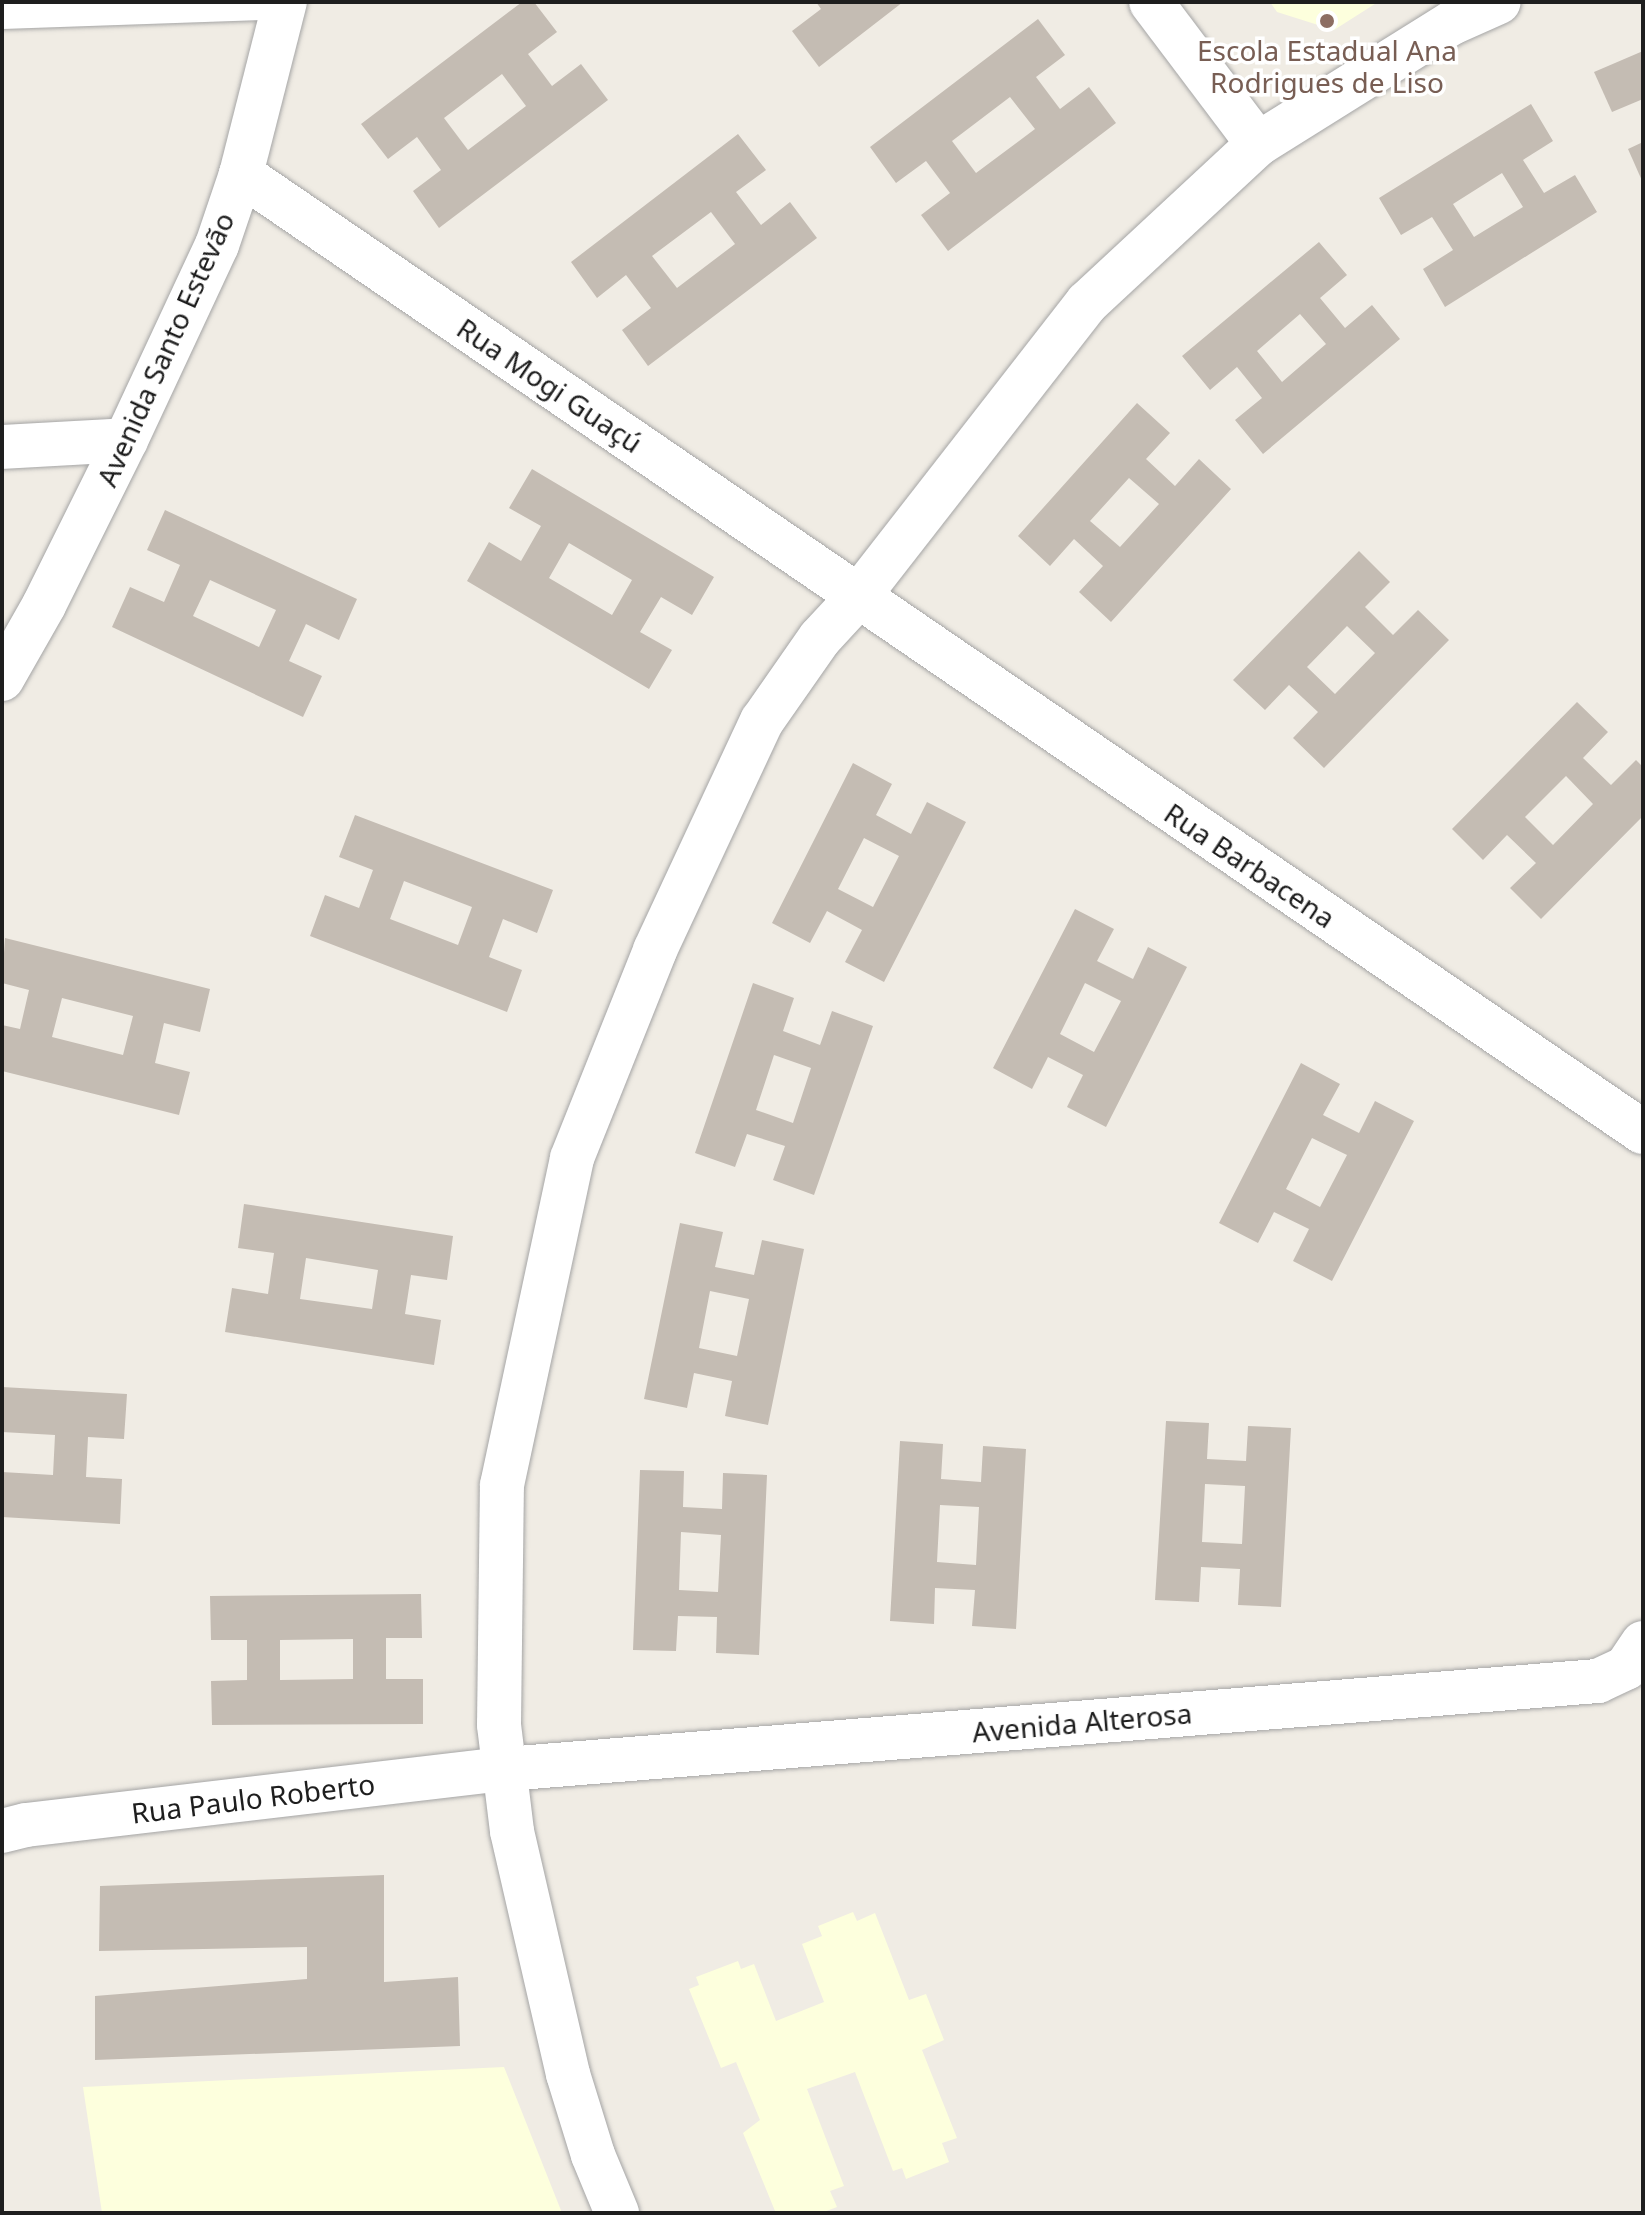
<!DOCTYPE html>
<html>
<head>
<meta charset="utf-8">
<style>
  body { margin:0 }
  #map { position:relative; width:1645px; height:2215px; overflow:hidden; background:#f0ece4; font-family:"Noto Sans",sans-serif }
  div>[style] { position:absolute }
  .education>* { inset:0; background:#fdffdd }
  .building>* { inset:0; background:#c4bcb3 }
  .roads { filter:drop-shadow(0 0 2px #a5a5a5) drop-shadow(0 0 2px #a5a5a5) }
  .service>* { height:28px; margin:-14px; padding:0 14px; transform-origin:14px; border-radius:14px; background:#fff }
  .minor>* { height:44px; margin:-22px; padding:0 22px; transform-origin:22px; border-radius:22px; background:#fff }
  .tertiary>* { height:44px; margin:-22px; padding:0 22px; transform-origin:22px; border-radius:22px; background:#fff }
  .dots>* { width:22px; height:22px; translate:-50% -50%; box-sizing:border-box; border:4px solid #fff; border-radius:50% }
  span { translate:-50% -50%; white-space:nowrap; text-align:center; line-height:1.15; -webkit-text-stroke:7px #fff; paint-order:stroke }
  .education-label { font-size:28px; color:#785e54 }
  .street-label { font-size:28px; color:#1e1e1e }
  .frame { position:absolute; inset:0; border:4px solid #1e1e1e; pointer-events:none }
</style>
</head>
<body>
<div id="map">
  <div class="education">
    <i style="clip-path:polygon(1270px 2px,1378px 2px,1334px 30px,1277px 12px)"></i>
    <i style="clip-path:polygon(853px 1912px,857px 1921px,875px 1913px,909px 2000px,926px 1994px,944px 2040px,922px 2050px,957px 2138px,942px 2143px,949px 2162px,906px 2179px,902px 2168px,893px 2171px,855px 2072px,807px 2089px,844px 2186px,830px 2191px,837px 2207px,821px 2213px,775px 2211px,743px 2133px,760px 2120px,736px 2062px,721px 2068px,689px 1989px,699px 1985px,696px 1977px,738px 1961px,741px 1969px,754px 1964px,776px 2021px,824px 2002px,802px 1944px,822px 1936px,818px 1926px)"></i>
    <i style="clip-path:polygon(504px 2067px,562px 2213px,102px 2213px,83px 2087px)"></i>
  </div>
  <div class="building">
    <i style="clip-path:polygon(evenodd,522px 2px,534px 2px,557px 32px,528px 54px,552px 86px,581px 64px,608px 100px,439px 228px,413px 191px,441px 170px,417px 137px,388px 159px,361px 124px,522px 2px,502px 74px,526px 106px,468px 150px,444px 118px,502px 74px)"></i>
    <i style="clip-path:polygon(816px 2px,903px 2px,819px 67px,792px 31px,821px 9px)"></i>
    <i style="clip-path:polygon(evenodd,1038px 19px,1065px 55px,1036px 77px,1060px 109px,1089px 87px,1116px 123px,948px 251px,921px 215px,950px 193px,926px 161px,896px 183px,870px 147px,1038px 19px,1010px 97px,1035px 129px,976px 173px,952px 141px,1010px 97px)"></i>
    <i style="clip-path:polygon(1643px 51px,1643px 99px,1612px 112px,1594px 72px)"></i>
    <i style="clip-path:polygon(evenodd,1531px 104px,1553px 141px,1523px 160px,1544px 193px,1575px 175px,1597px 212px,1445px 307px,1423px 269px,1453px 250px,1432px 217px,1401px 235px,1379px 198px,1531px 104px,1502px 173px,1523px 207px,1474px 237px,1453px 204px,1502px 173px)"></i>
    <i style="clip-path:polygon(evenodd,738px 134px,766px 170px,736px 192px,761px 225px,790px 202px,817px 238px,648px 366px,622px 330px,651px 308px,626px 275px,597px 298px,571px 262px,738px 134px,711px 212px,735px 244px,677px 288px,652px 256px,711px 212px)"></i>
    <i style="clip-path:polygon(1643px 142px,1643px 183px,1628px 149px)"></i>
    <i style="clip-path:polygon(evenodd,1319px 242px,1347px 275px,1320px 298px,1345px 328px,1372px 305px,1400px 339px,1263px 454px,1235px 420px,1262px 398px,1237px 367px,1210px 390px,1182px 356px,1319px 242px,1300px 314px,1326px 344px,1282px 382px,1257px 351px,1300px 314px)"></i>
    <i style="clip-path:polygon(evenodd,1137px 403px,1170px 433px,1146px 459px,1175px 486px,1199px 459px,1231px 489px,1111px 622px,1079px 592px,1103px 566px,1074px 539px,1050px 566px,1018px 536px,1137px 403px,1129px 478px,1159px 504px,1120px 547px,1090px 521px,1129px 478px)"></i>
    <i style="clip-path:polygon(evenodd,532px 469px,714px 577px,692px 615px,661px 597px,640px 632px,672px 650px,649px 689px,467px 581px,489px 542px,521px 561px,541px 526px,509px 508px,532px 469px,569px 543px,632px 580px,612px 615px,549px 578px,569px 543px)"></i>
    <i style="clip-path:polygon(evenodd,165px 510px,357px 599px,339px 640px,306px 624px,289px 661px,322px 676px,303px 717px,112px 627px,130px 587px,164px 602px,180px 565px,147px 550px,165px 510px,210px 580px,276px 610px,259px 647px,193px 616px,210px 580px)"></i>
    <i style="clip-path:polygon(evenodd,1359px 551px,1390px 582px,1365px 607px,1393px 635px,1418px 610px,1449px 640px,1324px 768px,1293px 738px,1318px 712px,1289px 685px,1265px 710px,1233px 680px,1359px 551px,1347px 626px,1375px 653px,1335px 694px,1307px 667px,1347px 626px)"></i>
    <i style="clip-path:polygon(evenodd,1577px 702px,1608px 732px,1583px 758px,1611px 785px,1636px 760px,1643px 767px,1643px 816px,1541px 919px,1510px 888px,1536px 863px,1507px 835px,1483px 860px,1452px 829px,1577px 702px,1566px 776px,1593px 804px,1553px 845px,1525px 817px,1566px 776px)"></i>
    <i style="clip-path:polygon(evenodd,853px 763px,892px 784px,876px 815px,911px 834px,927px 802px,966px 822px,884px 982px,845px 962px,862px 930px,827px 911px,810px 943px,772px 923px,853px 763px,864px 838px,899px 856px,873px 907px,838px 889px,864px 838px)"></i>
    <i style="clip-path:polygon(evenodd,355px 815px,553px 890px,537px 933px,503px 919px,489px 957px,522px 970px,507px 1012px,310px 936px,325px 895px,359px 908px,373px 870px,339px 857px,355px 815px,404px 881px,472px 907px,458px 945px,390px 919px,404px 881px)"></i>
    <i style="clip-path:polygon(evenodd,1075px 909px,1114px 929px,1097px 961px,1133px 979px,1148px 947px,1187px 967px,1106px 1127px,1067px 1107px,1083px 1075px,1048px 1057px,1032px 1089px,993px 1068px,1075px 909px,1085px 983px,1121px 1001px,1094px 1052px,1060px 1034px,1085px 983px)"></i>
    <i style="clip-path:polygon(evenodd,5px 938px,210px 989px,200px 1032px,164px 1023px,155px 1063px,190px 1072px,179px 1115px,2px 1071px,2px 1025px,20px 1029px,29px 990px,2px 983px,5px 938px,62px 998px,133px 1016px,123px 1055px,52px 1037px,62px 998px)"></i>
    <i style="clip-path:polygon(evenodd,753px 983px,794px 998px,783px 1031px,820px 1045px,832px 1011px,873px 1026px,814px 1195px,773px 1180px,785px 1146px,747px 1134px,735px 1167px,695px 1153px,753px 983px,774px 1055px,811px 1068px,793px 1123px,756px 1110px,774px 1055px)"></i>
    <i style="clip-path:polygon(evenodd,1301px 1063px,1340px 1084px,1323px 1115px,1359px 1133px,1375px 1101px,1414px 1121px,1332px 1281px,1293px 1261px,1309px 1229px,1274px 1212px,1258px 1243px,1219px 1223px,1301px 1063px,1312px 1138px,1347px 1155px,1320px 1207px,1286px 1189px,1312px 1138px)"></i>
    <i style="clip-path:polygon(evenodd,244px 1204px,453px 1236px,447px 1280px,411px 1275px,405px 1314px,441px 1320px,434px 1365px,225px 1332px,232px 1288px,268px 1294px,274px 1253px,238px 1248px,244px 1204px,306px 1258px,378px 1270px,372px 1309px,300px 1299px,306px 1258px)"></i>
    <i style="clip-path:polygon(evenodd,680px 1223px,723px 1232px,715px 1267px,754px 1275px,762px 1240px,804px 1249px,768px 1425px,725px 1416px,732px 1381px,694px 1373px,687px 1408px,644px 1399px,680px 1223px,710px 1291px,749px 1299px,737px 1356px,699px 1348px,710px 1291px)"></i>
    <i style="clip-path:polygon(2px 1387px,127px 1394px,124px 1439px,88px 1437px,86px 1477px,122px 1479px,120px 1524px,2px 1517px,2px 1472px,53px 1475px,55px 1435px,2px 1432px)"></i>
    <i style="clip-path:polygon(evenodd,1166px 1421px,1209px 1423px,1207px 1459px,1246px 1461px,1248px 1426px,1291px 1428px,1281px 1607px,1238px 1605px,1240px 1569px,1201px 1567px,1199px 1602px,1155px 1600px,1166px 1421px,1205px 1484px,1245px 1486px,1242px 1544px,1202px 1542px,1205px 1484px)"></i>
    <i style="clip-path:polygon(evenodd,900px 1441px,943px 1444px,941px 1479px,981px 1482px,983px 1446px,1026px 1449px,1016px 1629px,972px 1626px,975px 1590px,935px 1588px,934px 1624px,890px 1621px,900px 1441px,940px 1505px,979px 1507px,976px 1565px,937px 1562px,940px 1505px)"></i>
    <i style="clip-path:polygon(evenodd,640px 1470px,684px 1471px,683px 1507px,722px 1509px,723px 1473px,767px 1475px,759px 1655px,716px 1653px,717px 1617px,678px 1616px,676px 1651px,633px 1650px,640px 1470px,681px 1532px,721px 1535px,718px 1592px,679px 1590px,681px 1532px)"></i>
    <i style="clip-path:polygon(evenodd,421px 1594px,422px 1638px,386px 1638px,386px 1679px,423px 1679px,423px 1724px,212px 1725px,211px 1681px,247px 1680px,247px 1640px,211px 1640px,210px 1596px,421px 1594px,353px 1639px,353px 1679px,280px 1680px,280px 1640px,353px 1639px)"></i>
    <i style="clip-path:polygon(384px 1875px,384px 1982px,458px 1977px,460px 2046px,95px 2060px,95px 1996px,307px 1979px,307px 1947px,99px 1951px,100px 1886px)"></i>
  </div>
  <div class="roads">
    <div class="service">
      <i style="left:2px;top:15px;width:282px;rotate:-2deg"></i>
    </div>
    <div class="minor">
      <i style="left:1151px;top:2px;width:178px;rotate:53deg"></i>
      <i style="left:241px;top:174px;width:1698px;rotate:34.35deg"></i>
      <i style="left:2px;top:447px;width:124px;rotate:-3.2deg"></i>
      <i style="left:2px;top:679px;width:85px;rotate:-60.4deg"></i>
      <i style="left:44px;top:605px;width:184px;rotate:-63.6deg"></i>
      <i style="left:126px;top:440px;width:215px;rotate:-65deg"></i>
      <i style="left:217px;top:245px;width:75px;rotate:-71.3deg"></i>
      <i style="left:241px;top:174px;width:178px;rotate:-75.7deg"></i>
      <i style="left:2px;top:1831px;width:25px;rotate:-14deg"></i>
      <i style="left:26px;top:1825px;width:483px;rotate:-6.7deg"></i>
      <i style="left:506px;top:1769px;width:1096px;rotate:-4.61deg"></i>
      <i style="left:1598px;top:1681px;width:31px;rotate:-25deg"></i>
      <i style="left:1626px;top:1668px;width:30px;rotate:-56deg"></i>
    </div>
    <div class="tertiary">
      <i style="left:617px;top:2213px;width:63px;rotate:-112.5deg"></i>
      <i style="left:593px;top:2155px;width:85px;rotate:-107.2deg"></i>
      <i style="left:568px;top:2074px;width:249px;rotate:-103deg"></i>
      <i style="left:512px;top:1831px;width:107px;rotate:-97deg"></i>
      <i style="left:499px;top:1725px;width:240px;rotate:-89.3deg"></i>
      <i style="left:502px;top:1485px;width:334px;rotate:-77.9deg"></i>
      <i style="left:572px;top:1158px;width:224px;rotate:-68.2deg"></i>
      <i style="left:655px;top:950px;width:253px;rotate:-65deg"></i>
      <i style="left:762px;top:721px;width:101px;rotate:-55.1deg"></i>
      <i style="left:820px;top:638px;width:56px;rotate:-47.2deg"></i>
      <i style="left:858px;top:597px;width:373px;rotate:-52.1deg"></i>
      <i style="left:1087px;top:303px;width:233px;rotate:-42.9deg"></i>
      <i style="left:1258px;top:144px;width:229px;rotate:-32deg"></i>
      <i style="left:1452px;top:23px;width:51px;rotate:-24.1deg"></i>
    </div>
  </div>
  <div class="dots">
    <i style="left:1327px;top:21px;background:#8d6e63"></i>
  </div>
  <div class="education-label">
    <span style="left:1327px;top:66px">Escola Estadual Ana<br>Rodrigues de Liso</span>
  </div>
  <div class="street-label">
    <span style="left:165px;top:349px;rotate:-66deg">Avenida Santo Estevão</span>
    <span style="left:550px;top:385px;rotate:34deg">Rua Mogi Guaçú</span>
    <span style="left:1250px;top:865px;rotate:34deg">Rua Barbacena</span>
    <span style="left:1082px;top:1722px;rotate:-5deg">Avenida Alterosa</span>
    <span style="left:253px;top:1798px;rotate:-7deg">Rua Paulo Roberto</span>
  </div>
  <div class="frame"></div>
</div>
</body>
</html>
